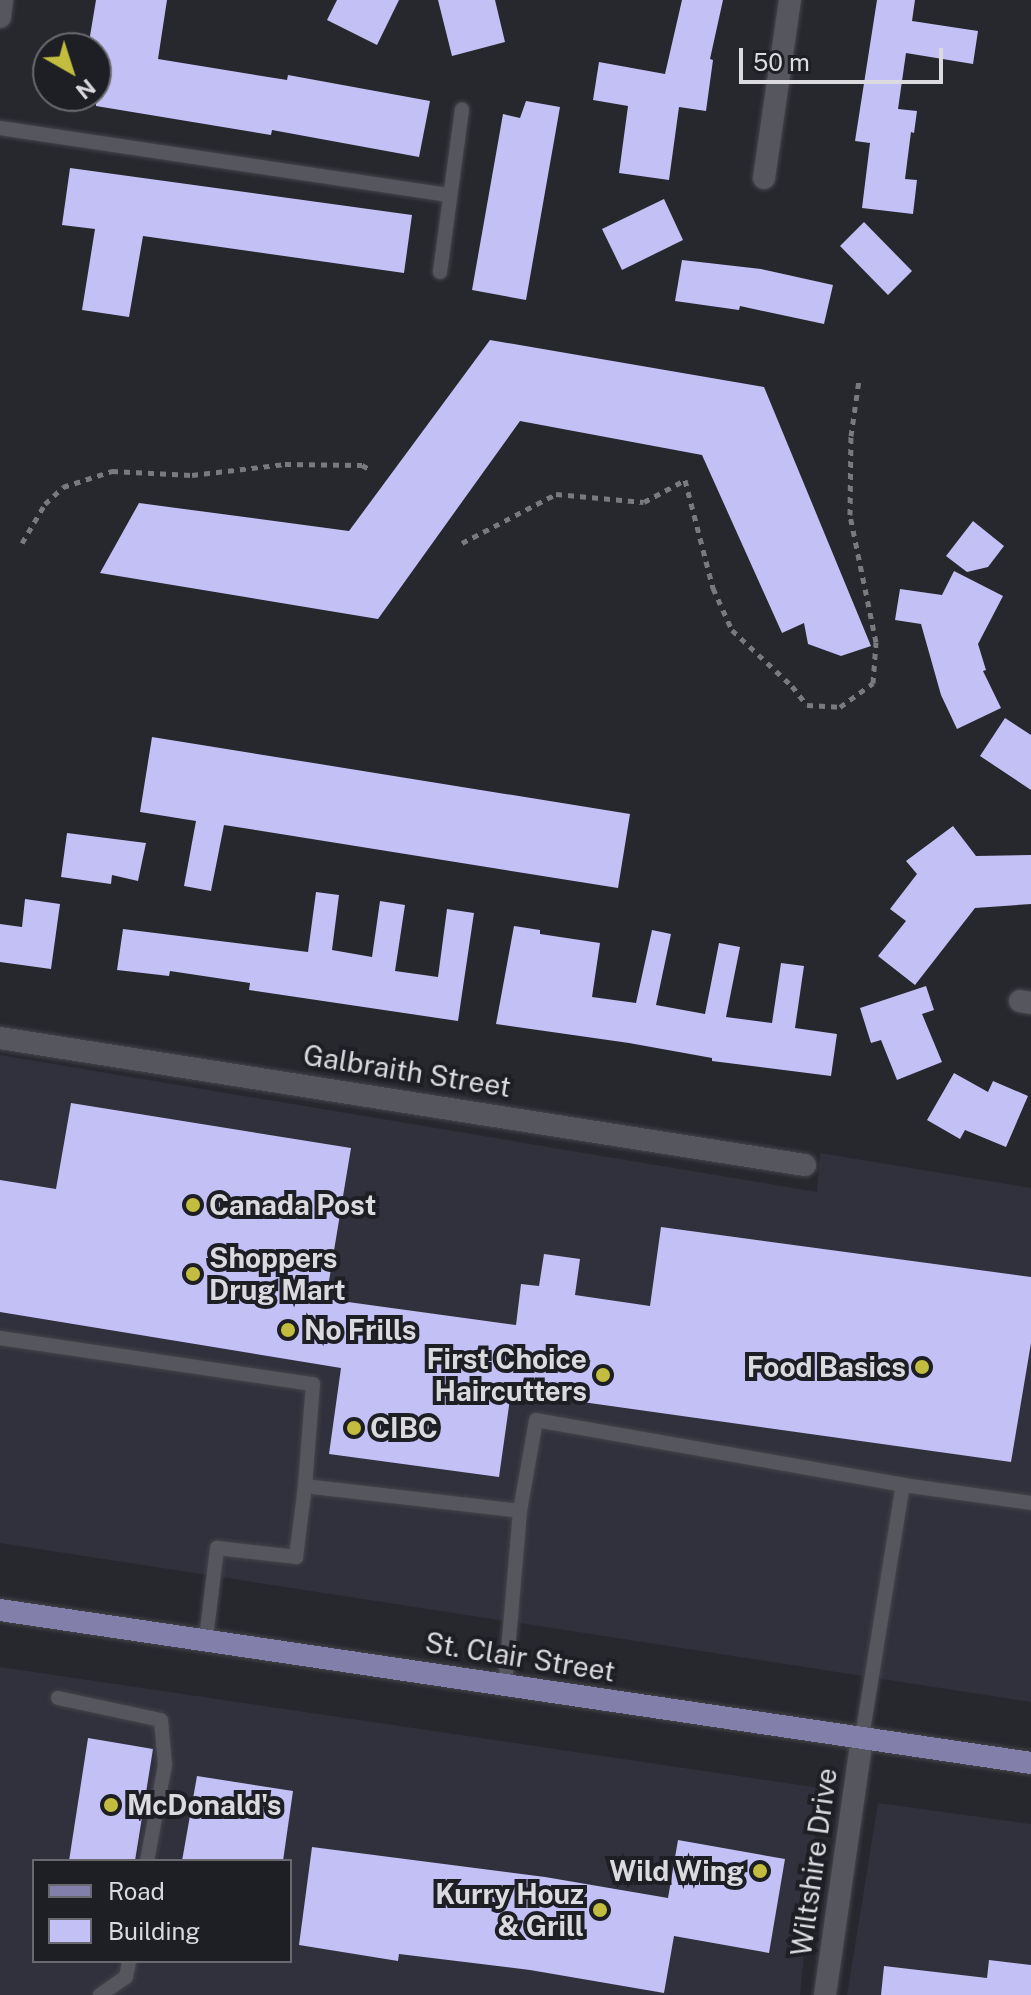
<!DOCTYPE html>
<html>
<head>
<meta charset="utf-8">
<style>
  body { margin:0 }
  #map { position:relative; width:1031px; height:1995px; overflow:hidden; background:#27272e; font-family:"Public Sans",sans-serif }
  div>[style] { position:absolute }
  .built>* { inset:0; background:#31303d }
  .building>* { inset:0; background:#c3c0f6 }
  .path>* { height:5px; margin-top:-2.5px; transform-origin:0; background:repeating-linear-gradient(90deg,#7a797f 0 6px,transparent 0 12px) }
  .roads { filter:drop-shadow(0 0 2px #45454b) drop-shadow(0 0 2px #45454b) }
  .service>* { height:14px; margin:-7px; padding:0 7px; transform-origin:7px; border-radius:7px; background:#56565e }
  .minor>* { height:22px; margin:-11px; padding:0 11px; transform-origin:11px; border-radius:11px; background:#56565e }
  .secondary>* { height:22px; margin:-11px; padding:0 11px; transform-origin:11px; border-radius:11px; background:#56565e }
  .primary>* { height:22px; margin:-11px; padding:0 11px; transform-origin:11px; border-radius:11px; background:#827faa }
  .dots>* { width:22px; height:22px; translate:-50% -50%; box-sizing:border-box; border:4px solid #1e1e25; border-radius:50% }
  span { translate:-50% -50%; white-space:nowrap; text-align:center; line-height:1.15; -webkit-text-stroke:8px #1e1e25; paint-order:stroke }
  .street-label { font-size:28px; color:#dbdadf }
  .poi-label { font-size:28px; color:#dbdadf; font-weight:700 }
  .left { translate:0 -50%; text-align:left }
  .right { translate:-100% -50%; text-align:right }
  .legend { position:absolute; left:32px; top:1859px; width:260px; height:104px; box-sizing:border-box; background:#1e1e25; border:2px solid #6a696f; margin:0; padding:10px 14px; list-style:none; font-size:24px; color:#dbdadf }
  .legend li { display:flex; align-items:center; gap:16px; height:40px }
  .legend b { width:40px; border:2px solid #6a696f }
  .north { position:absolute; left:32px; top:32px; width:80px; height:80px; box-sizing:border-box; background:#1e1e25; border:2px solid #6a696f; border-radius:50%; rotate:141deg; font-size:22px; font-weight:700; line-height:32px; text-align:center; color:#dbdadf }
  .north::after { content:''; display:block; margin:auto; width:28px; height:36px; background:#c2bd3f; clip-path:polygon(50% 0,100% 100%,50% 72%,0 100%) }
  .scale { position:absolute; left:739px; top:48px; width:204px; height:36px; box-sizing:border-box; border:4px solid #dbdadf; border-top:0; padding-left:10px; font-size:24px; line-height:28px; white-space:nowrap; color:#dbdadf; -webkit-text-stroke:6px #1e1e25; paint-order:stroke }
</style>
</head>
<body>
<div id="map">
  <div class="built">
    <i style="clip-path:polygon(0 1055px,817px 1192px,820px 1153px,1031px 1188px,1031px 1702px,0 1543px)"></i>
    <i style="clip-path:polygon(evenodd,0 1667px,820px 1788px,800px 1995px,0 1995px,0 1667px,34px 1861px,290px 1861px,290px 1961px,34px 1961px,34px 1861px)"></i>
    <i style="clip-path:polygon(878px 1803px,1031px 1824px,1031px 1995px,847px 1995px)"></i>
  </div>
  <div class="building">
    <i style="clip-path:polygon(96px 0,167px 0,158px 59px,287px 80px,288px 75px,430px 101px,419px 157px,272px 130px,271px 135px,96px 106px,96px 48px,88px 48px)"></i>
    <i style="clip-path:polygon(337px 0,399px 0,377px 45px,327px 20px)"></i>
    <i style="clip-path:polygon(438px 0,495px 0,505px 42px,452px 56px)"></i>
    <i style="clip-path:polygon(682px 0,723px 0,710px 59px,713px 60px,706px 111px,679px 107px,669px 180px,619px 173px,628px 106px,593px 100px,599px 62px,665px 74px)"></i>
    <i style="clip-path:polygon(877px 0,915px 0,912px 21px,978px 31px,973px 64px,906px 53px,898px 109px,917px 111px,914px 133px,911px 132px,905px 179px,917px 180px,913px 214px,862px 208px,870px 143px,855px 141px)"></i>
    <i style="clip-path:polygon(526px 101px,560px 107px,526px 300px,472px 290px,503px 114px,520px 118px)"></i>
    <i style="clip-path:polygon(70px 168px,412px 215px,404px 273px,143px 236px,129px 317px,82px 310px,95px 229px,62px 225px)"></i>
    <i style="clip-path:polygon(664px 199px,683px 240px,622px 270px,602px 229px)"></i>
    <i style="clip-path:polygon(864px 222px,912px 271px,888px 295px,840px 246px)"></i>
    <i style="clip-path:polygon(682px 260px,761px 269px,833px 285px,824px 324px,740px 306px,739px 310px,675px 301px)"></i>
    <i style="clip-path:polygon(490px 340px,764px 387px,871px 646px,841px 656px,808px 644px,804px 623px,782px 633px,702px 455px,520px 421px,378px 619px,100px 573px,139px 503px,349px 531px)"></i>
    <i style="clip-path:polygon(973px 521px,1004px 546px,988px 567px,967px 572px,946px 556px)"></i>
    <i style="clip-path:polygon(954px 571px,1003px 596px,978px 644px,986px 670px,983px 671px,1001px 708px,957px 729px,941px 695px,921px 624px,895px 620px,900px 589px,942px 595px)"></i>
    <i style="clip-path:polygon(1005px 718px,1031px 735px,1031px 790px,980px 756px)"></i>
    <i style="clip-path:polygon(152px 737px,630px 814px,618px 888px,224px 825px,211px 891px,184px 886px,196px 821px,140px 812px)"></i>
    <i style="clip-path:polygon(953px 826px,976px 856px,1031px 855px,1031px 904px,975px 908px,915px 985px,878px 956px,906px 921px,890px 909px,917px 874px,906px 861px)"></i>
    <i style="clip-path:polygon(67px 833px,146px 843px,138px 881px,112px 875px,111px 884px,61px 877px)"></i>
    <i style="clip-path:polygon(316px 892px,339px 895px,332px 950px,372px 957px,380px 901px,405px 905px,395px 971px,438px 977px,447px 909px,474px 913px,458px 1021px,249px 990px,250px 983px,170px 971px,169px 976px,117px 970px,123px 929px,308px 952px)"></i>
    <i style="clip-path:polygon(25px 899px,60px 904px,51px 969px,0 962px,0 924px,22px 927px)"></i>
    <i style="clip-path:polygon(514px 926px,540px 930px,540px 934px,600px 943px,592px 997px,636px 1003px,652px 930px,671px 934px,656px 1005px,705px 1014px,719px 943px,740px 947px,726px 1017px,772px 1023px,781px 963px,804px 966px,795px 1028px,837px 1034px,831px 1076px,712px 1061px,712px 1058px,629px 1043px,496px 1024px)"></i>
    <i style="clip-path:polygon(926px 986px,934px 1010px,922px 1014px,942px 1062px,897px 1080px,881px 1040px,871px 1043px,860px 1008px)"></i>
    <i style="clip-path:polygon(954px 1073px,988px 1092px,993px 1081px,1028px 1096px,1006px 1147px,965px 1130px,960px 1139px,927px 1120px)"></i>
    <i style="clip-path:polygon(71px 1103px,351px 1148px,326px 1299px,516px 1325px,521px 1284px,539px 1286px,544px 1254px,580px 1259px,575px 1295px,650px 1306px,661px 1227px,1031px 1277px,1031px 1343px,1011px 1462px,511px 1392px,499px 1477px,329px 1454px,341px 1368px,0 1312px,0 1180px,56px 1189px)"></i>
    <i style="clip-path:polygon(88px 1738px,153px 1749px,135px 1861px,69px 1861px)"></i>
    <i style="clip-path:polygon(197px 1776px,293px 1791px,283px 1861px,182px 1861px)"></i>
    <i style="clip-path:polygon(678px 1840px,785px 1859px,769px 1953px,674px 1936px,664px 1993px,530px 1970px,399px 1954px,398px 1961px,299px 1945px,312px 1847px,545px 1877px,668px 1898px)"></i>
    <i style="clip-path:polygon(989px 1960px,1031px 1965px,1031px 1995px,881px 1995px,884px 1966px,987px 1978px)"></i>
  </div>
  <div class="path">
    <i style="left:22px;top:543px;width:45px;rotate:-59.5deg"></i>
    <i style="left:45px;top:504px;width:25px;rotate:-43deg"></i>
    <i style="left:63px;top:487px;width:52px;rotate:-18.1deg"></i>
    <i style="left:112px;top:471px;width:80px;rotate:2.9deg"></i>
    <i style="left:192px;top:475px;width:94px;rotate:-6.7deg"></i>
    <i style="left:285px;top:464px;width:77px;rotate:0.7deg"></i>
    <i style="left:362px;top:465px;width:10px;rotate:29deg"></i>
    <i style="left:462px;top:543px;width:106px;rotate:-27.5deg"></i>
    <i style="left:556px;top:494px;width:88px;rotate:5.2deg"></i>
    <i style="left:644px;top:502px;width:47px;rotate:-28.2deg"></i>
    <i style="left:685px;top:480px;width:112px;rotate:75.5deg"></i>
    <i style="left:713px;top:588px;width:46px;rotate:65.7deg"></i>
    <i style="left:732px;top:630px;width:82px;rotate:43deg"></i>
    <i style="left:792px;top:686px;width:24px;rotate:52deg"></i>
    <i style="left:807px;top:705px;width:33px;rotate:3deg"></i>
    <i style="left:840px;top:707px;width:41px;rotate:-36deg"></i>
    <i style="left:873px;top:683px;width:41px;rotate:-85.8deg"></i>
    <i style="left:876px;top:642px;width:130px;rotate:-101.6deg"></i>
    <i style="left:850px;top:515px;width:79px;rotate:-89.3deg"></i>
    <i style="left:851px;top:436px;width:57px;rotate:-81.9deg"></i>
  </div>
  <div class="roads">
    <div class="service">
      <i style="left:0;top:128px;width:454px;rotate:8.5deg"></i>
      <i style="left:440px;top:272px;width:164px;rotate:-82.3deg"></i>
      <i style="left:0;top:1338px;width:316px;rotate:8.4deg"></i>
      <i style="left:313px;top:1384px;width:102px;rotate:94.5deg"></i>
      <i style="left:305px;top:1486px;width:216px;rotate:6.6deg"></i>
      <i style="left:206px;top:1638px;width:91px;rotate:-83deg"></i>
      <i style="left:217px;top:1548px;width:80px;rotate:6.5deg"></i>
      <i style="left:296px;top:1557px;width:72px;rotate:-82.8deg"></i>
      <i style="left:505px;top:1686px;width:176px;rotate:-85.1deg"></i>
      <i style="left:520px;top:1511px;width:92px;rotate:-80deg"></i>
      <i style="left:536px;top:1420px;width:373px;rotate:10deg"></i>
      <i style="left:903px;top:1485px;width:129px;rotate:8deg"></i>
      <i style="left:58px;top:1698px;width:105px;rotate:12.1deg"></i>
      <i style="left:161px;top:1720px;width:45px;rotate:84.9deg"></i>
      <i style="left:165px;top:1765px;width:98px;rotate:100.6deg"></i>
      <i style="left:862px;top:1737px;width:255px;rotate:-80.8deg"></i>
      <i style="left:100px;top:1995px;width:32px;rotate:-35deg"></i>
      <i style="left:126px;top:1977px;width:16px;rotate:-79deg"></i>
    </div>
    <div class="minor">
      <i style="left:764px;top:178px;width:180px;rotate:-81.7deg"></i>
      <i style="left:1020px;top:1001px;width:11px;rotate:10deg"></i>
      <i style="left:0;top:1038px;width:815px;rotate:8.97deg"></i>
      <i style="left:825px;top:1995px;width:261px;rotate:-81.8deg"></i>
    </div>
    <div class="secondary">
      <i style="left:0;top:17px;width:17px;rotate:-83deg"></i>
    </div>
    <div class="primary">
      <i style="left:0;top:1610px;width:1042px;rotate:8.44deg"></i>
    </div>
  </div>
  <div class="dots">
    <i style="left:193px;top:1205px;background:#c2bd3f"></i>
    <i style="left:193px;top:1274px;background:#c2bd3f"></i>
    <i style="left:288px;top:1330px;background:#c2bd3f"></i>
    <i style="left:922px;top:1367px;background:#c2bd3f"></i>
    <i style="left:603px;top:1375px;background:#c2bd3f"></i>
    <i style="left:354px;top:1428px;background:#c2bd3f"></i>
    <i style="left:111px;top:1805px;background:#c2bd3f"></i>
    <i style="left:760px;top:1871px;background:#c2bd3f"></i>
    <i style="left:600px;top:1910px;background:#c2bd3f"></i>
  </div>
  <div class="street-label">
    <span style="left:407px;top:1071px;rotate:9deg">Galbraith Street</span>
    <span style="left:520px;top:1657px;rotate:9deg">St. Clair Street</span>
    <span style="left:814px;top:1862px;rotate:-82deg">Wiltshire Drive</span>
  </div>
  <div class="poi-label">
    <span class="left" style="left:209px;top:1205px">Canada Post</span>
    <span class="left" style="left:209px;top:1274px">Shoppers<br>Drug Mart</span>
    <span class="left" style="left:304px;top:1330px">No Frills</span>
    <span class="right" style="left:587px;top:1375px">First Choice<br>Haircutters</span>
    <span class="right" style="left:906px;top:1367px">Food Basics</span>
    <span class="left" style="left:370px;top:1428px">CIBC</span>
    <span class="left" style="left:127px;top:1805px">McDonald's</span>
    <span class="right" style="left:744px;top:1871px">Wild Wing</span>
    <span class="right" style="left:584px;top:1910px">Kurry Houz<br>&amp; Grill</span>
  </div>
  <ul class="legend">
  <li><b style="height:10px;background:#827faa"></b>Road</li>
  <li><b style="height:22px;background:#c3c0f6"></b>Building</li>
  </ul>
  <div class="north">N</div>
  <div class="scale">50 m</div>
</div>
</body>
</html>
